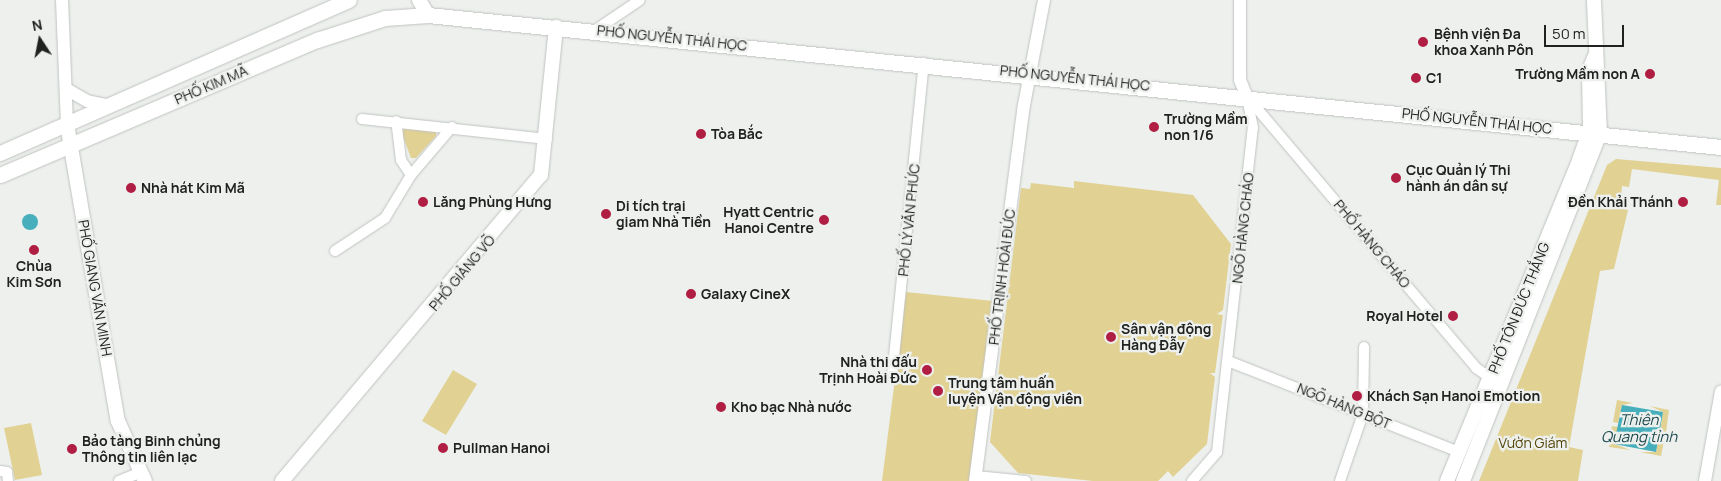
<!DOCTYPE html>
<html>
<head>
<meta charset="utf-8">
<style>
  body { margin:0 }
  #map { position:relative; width:1721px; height:481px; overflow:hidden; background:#edf0ed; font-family:Manrope,sans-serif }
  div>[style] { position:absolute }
  .green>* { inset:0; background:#e1d193 }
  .water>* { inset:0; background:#46afbb }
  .round { border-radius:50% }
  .roads { filter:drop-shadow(0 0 1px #c0c3c0) drop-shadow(0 0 1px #c0c3c0) }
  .minor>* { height:10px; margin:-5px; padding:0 5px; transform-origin:5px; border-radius:5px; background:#fff }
  .tertiary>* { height:12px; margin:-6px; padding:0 6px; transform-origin:6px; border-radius:6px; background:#fff }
  .secondary>* { height:14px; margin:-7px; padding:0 7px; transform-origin:7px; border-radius:7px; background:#fff }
  .primary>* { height:15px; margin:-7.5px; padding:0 7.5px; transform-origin:7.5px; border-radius:7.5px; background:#fff }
  .dots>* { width:14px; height:14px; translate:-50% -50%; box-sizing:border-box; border:2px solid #edf0ed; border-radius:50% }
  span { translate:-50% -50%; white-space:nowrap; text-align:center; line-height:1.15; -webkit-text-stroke:4.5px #edf0ed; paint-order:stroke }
  .poi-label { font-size:14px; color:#202220; font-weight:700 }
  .left { translate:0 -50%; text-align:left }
  .right { translate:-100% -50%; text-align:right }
  .street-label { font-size:14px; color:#202220 }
  .park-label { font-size:14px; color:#534509 }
  .water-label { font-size:15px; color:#1b494f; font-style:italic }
  .north { position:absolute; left:15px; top:15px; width:50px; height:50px; -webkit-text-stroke:4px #edf0ed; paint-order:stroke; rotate:349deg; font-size:14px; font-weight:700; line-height:20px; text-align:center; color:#202220 }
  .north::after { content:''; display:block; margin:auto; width:18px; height:22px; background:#202220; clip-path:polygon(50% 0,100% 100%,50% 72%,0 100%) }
  .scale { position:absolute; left:1544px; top:25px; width:80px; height:22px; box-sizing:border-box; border:2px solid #202220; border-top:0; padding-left:6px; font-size:15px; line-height:18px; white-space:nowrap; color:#202220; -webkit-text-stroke:4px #edf0ed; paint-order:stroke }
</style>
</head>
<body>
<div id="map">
  <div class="green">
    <i style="clip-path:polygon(405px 127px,436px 130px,436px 136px,416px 158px,411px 158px,401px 131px)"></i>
    <i style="clip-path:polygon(1616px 159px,1721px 168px,1721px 205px,1716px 205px,1719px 180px,1632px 169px,1629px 187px,1622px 186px,1620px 208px,1628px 210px,1614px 269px,1600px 271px,1569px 447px,1583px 450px,1578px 481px,1479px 481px,1607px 165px)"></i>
    <i style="clip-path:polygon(1074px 181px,1193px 195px,1231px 244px,1223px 310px,1217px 314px,1223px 315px,1215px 373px,1210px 373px,1215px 377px,1207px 444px,1173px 477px,1168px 471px,1158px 481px,1093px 481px,1018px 473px,990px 442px,1021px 188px,1030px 189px,1031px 183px,1074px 188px)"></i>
    <i style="clip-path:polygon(906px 292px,993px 301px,971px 481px,882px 481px)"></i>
    <i style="clip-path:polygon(453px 370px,477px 384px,446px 435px,422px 421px)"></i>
    <i style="clip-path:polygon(1617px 400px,1633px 403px,1622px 405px,1618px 423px,1613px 422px)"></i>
    <i style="clip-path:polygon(1650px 406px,1669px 410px,1666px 432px,1660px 431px,1663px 412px)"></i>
    <i style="clip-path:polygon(31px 423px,42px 475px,15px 480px,4px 428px)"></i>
    <i style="clip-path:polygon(1612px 426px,1618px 427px,1615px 444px,1630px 450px,1609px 447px)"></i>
    <i style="clip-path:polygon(1659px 435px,1665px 436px,1661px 456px,1640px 452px,1656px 452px)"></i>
  </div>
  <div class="water">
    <i class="round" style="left:22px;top:214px;width:16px;height:16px"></i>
    <i style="clip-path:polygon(1622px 405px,1663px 412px,1656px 452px,1614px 444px)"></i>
  </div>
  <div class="roads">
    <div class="minor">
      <i style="left:594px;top:31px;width:55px;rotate:-34deg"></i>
      <i style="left:1249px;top:99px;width:352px;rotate:49.8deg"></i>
      <i style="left:1476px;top:368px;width:22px;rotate:34deg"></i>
      <i style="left:362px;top:119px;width:186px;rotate:6.2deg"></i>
      <i style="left:411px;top:175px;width:63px;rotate:-49.5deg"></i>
      <i style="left:335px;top:251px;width:60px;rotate:-33.4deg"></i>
      <i style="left:385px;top:218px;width:50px;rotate:-58.8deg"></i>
      <i style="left:411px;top:175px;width:18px;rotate:-124deg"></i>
      <i style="left:401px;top:160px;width:39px;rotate:-97deg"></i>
      <i style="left:1228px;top:361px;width:248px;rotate:21.5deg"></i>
      <i style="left:892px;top:376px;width:315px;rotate:-84.2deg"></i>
      <i style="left:0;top:471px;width:7px;rotate:8deg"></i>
      <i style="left:7px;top:472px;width:9px;rotate:84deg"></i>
      <i style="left:976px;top:476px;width:50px;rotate:5.7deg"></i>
      <i style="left:119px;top:481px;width:22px;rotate:-22deg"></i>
      <i style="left:1192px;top:481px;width:38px;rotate:-49deg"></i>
      <i style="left:1217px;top:452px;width:326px;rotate:-83.7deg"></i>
      <i style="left:1253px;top:128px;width:32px;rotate:-101deg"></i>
      <i style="left:1340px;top:481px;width:71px;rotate:-71.1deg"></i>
      <i style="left:1363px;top:414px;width:67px;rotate:-89.1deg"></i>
    </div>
    <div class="tertiary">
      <i style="left:62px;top:0;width:124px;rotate:87.7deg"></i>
      <i style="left:1240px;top:0;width:80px;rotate:90deg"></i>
      <i style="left:1240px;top:80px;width:18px;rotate:68deg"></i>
      <i style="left:68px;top:90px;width:22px;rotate:30deg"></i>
      <i style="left:87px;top:101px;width:24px;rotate:12deg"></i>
      <i style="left:975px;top:481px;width:379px;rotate:-82.6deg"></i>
      <i style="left:1024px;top:105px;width:107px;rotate:-79.2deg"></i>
      <i style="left:1705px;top:481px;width:91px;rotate:-79.9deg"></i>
    </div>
    <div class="secondary">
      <i style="left:419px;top:0;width:17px;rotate:59deg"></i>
      <i style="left:67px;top:124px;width:301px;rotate:80.3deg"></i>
      <i style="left:118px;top:421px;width:66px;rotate:65.8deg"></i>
      <i style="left:282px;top:481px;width:401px;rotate:-49.8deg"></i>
      <i style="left:541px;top:175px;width:149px;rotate:-84.2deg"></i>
      <i style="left:1447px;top:481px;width:347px;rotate:-67.6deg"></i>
      <i style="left:1579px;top:160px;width:33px;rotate:-70deg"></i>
      <i style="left:1590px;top:129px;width:59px;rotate:-91deg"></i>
      <i style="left:1589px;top:70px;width:15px;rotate:-67deg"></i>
      <i style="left:1463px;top:481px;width:373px;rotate:-68.5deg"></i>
      <i style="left:1600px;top:134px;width:134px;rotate:-92.6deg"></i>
    </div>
    <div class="primary">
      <i style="left:0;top:153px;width:381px;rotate:-23.7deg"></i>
      <i style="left:0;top:175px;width:345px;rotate:-23.1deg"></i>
      <i style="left:317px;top:40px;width:71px;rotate:-17.9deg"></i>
      <i style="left:385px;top:18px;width:43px;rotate:-4deg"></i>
      <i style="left:428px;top:15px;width:1300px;rotate:5.83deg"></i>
    </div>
  </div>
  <div class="dots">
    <i style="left:1423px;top:42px;background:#b11e43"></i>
    <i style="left:1650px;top:74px;background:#b11e43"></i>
    <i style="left:1416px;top:78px;background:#b11e43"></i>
    <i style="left:1154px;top:127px;background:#b11e43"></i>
    <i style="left:701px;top:134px;background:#b11e43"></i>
    <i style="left:1396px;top:178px;background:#b11e43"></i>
    <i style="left:131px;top:188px;background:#b11e43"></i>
    <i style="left:423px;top:202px;background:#b11e43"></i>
    <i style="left:1683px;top:202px;background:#b11e43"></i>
    <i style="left:606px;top:214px;background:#b11e43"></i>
    <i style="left:824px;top:220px;background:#b11e43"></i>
    <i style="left:34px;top:250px;background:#b11e43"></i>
    <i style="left:691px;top:294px;background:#b11e43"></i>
    <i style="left:1453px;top:316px;background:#b11e43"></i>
    <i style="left:1111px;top:337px;background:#b11e43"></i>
    <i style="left:927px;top:370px;background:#b11e43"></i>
    <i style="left:938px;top:391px;background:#b11e43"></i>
    <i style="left:1357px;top:396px;background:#b11e43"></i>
    <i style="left:721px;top:407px;background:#b11e43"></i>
    <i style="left:443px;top:448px;background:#b11e43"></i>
    <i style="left:72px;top:449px;background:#b11e43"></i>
  </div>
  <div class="poi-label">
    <span class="left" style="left:1434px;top:42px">Bệnh viện Đa<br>khoa Xanh Pôn</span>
    <span class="right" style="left:1640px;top:74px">Trường Mầm non A</span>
    <span class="left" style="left:1426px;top:78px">C1</span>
    <span class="left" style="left:1164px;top:127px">Trường Mầm<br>non 1/6</span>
    <span class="left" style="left:711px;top:134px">Tòa Bắc</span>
    <span class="left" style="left:1406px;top:178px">Cục Quản lý Thi<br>hành án dân sự</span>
    <span class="left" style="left:141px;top:188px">Nhà hát Kim Mã</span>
    <span class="left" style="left:433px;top:202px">Lăng Phùng Hưng</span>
    <span class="right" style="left:1673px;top:202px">Đền Khải Thánh</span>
    <span class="left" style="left:616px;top:214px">Di tích trại<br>giam Nhà Tiền</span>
    <span class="right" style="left:814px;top:220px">Hyatt Centric<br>Hanoi Centre</span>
    <span style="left:34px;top:274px">Chùa<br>Kim Sơn</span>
    <span class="left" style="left:701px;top:294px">Galaxy CineX</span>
    <span class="right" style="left:1443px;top:316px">Royal Hotel</span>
    <span class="left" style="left:1121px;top:337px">Sân vận động<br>Hàng Đẫy</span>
    <span class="right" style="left:917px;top:370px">Nhà thi đấu<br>Trịnh Hoài Đức</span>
    <span class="left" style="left:948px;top:391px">Trung tâm huấn<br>luyện Vận động viên</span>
    <span class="left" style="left:1367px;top:396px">Khách Sạn Hanoi Emotion</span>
    <span class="left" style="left:731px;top:407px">Kho bạc Nhà nước</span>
    <span class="left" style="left:82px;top:449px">Bảo tàng Binh chủng<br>Thông tin liên lạc</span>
    <span class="left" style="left:453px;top:448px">Pullman Hanoi</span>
  </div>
  <div class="street-label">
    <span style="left:672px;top:38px;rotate:6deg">PHỐ NGUYỄN THÁI HỌC</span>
    <span style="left:1075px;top:78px;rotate:6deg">PHỐ NGUYỄN THÁI HỌC</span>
    <span style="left:211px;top:85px;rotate:-23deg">PHỐ KIM MÃ</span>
    <span style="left:1477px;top:121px;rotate:6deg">PHỐ NGUYỄN THÁI HỌC</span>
    <span style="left:909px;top:220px;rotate:-84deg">PHỐ LÝ VĂN PHỨC</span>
    <span style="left:1243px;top:228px;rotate:-84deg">NGÕ HÀNG CHÁO</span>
    <span style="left:1372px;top:244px;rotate:50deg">PHỐ HÀNG CHÁO</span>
    <span style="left:462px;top:273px;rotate:-50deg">PHỐ GIẢNG VÕ</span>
    <span style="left:1002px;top:277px;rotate:-83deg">PHỐ TRỊNH HOÀI ĐỨC</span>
    <span style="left:95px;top:288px;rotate:80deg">PHỐ GIANG VĂN MINH</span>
    <span style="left:1519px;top:308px;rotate:-68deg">PHỐ TÔN ĐỨC THẮNG</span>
    <span style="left:1344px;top:406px;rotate:22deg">NGÕ HÀNG BỘT</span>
  </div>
  <div class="park-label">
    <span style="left:1533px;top:443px">Vườn Giám</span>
  </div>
  <div class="water-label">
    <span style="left:1639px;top:428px">Thiên<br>Quang tỉnh</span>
  </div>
  <div class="north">N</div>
  <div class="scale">50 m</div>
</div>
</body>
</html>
